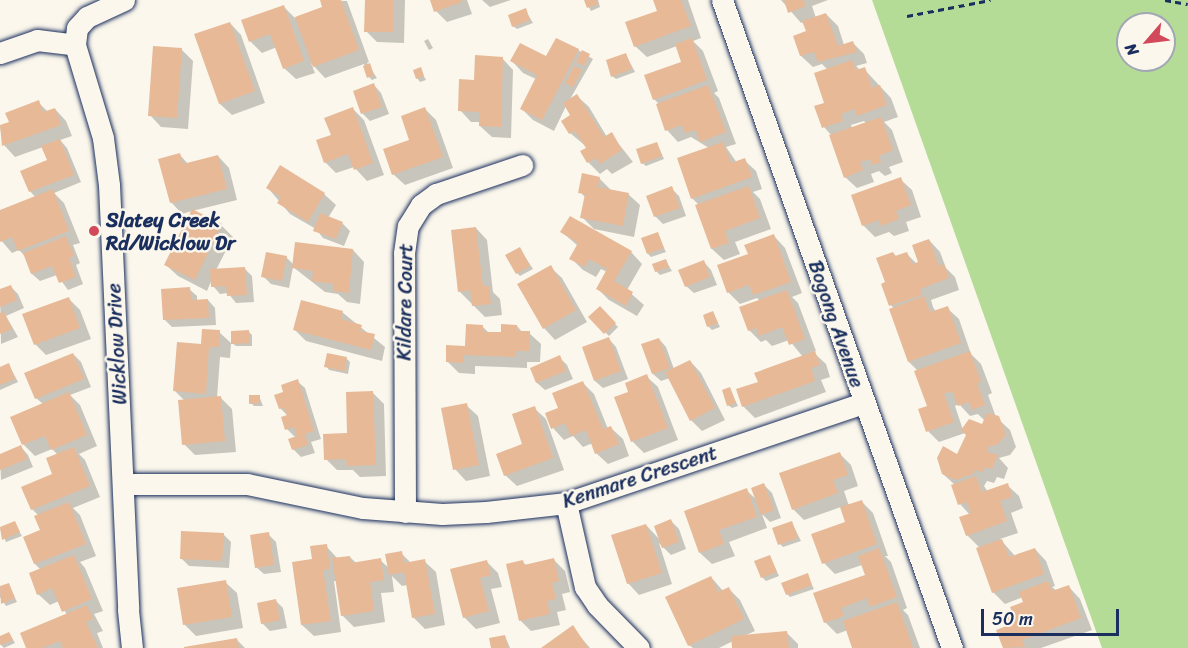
<!DOCTYPE html>
<html>
<head>
<meta charset="utf-8">
<style>
  body { margin:0 }
  #map { position:relative; width:1188px; height:648px; overflow:hidden; background:#fbf7ec; font-family:Sriracha,sans-serif }
  div>[style] { position:absolute }
  .green>* { inset:0; background:#b5dc97 }
  .shadow>* { inset:0; background:#0003 }
  .building>* { inset:0; background:#e7b997 }
  .path>* { height:3px; margin-top:-1.5px; transform-origin:0; background:repeating-linear-gradient(90deg,#1b2f5e 0 6px,transparent 0 10.5px) }
  .roads { filter:drop-shadow(0 0 2px #1b2f5e) drop-shadow(0 0 2px #1b2f5e) }
  .minor>* { height:21px; margin:-10.5px; padding:0 10.5px; transform-origin:10.5px; border-radius:10.5px; background:#fbf7ec }
  .dots>* { width:16px; height:16px; translate:-50% -50%; box-sizing:border-box; border:3px solid #fbf7ec; border-radius:50% }
  span { translate:-50% -50%; white-space:nowrap; text-align:center; line-height:1.15; -webkit-text-stroke:5px #fbf7ec; paint-order:stroke }
  .poi-label { font-size:20px; color:#1b2f5e; font-weight:700 }
  .left { translate:0 -50%; text-align:left }
  .street-label { font-size:20px; color:#1b2f5e }
  .north { position:absolute; left:1116px; top:12px; width:60px; height:60px; box-sizing:border-box; background:#fbf7ec; border:2px solid #a1a7b3; border-radius:50%; rotate:242deg; font-size:16px; font-weight:700; line-height:24px; text-align:center; color:#1b2f5e }
  .north::after { content:''; display:block; margin:auto; width:21px; height:27px; background:#d1495b; clip-path:polygon(50% 0,100% 100%,50% 72%,0 100%) }
  .scale { position:absolute; left:981px; top:609px; width:138px; height:27px; box-sizing:border-box; border:3px solid #1b2f5e; border-top:0; padding-left:8px; font-size:18px; line-height:21px; white-space:nowrap; color:#1b2f5e; -webkit-text-stroke:4px #fbf7ec; paint-order:stroke }
</style>
</head>
<body>
<div id="map">
  <div class="green">
    <i style="clip-path:polygon(evenodd,872px 0,1188px 0,1188px 648px,1102px 648px,872px 0,1128px 24px,1164px 24px,1164px 60px,1128px 60px,1128px 24px)"></i>
  </div>
  <div class="shadow">
    <i style="clip-path:polygon(321px 0,347px 1px,369px 62px,367px 63px,377px 78px,372px 80px,369px 77px,364px 64px,325px 78px,311px 63px,315px 73px,296px 79px,284px 68px,277px 47px,262px 53px,250px 41px,283px 6px,295px 18px,324px 8px)"></i>
    <i style="clip-path:polygon(367px 0,405px 0,404px 43px,377px 42px,366px 31px)"></i>
    <i style="clip-path:polygon(432px 0,467px 0,472px 14px,447px 22px,436px 11px)"></i>
    <i style="clip-path:polygon(482px 0,511px 0,490px 7px)"></i>
    <i style="clip-path:polygon(585px 0,598px 0,600px 7px,591px 11px)"></i>
    <i style="clip-path:polygon(655px 0,688px 0,701px 38px,693px 41px,703px 51px,718px 91px,714px 93px,719px 98px,736px 144px,726px 147px,737px 163px,744px 160px,756px 171px,762px 189px,753px 192px,760px 199px,771px 229px,735px 242px,740px 254px,724px 260px,712px 249px,699px 205px,692px 198px,709px 148px,691px 137px,678px 142px,667px 130px,659px 104px,654px 99px,683px 63px,677px 46px,647px 57px,635px 46px,659px 12px)"></i>
    <i style="clip-path:polygon(evenodd,781px 0,828px 0,812px 6px,816px 18px,826px 14px,838px 26px,844px 45px,853px 43px,864px 54px,867px 63px,856px 66px,860px 70px,864px 69px,891px 98px,898px 117px,884px 122px,892px 130px,903px 162px,889px 167px,892px 173px,885px 176px,879px 171px,871px 174px,874px 182px,857px 188px,845px 177px,832px 136px,824px 127px,828px 70px,822px 64px,813px 67px,801px 56px,795px 37px,808px 32px,804px 22px,801px 23px,781px 0,864px 121px,866px 123px,852px 128px,851px 125px,864px 121px)"></i>
    <i style="clip-path:polygon(525px 10px,533px 23px,517px 29px,513px 26px)"></i>
    <i style="clip-path:polygon(230px 23px,241px 35px,265px 103px,232px 115px,220px 104px)"></i>
    <i style="clip-path:polygon(428px 39px,433px 48px,429px 50px,424px 41px)"></i>
    <i style="clip-path:polygon(181px 49px,193px 61px,188px 129px,161px 127px,150px 115px)"></i>
    <i style="clip-path:polygon(578px 50px,593px 59px,569px 101px,577px 96px,589px 107px,607px 137px,611px 134px,633px 162px,612px 174px,607px 169px,600px 174px,588px 162px,582px 152px,588px 148px,570px 133px,572px 115px,566px 106px,554px 131px,533px 120px,521px 108px,536px 79px,523px 73px,512px 61px,547px 59px)"></i>
    <i style="clip-path:polygon(626px 55px,635px 72px,616px 79px,612px 76px)"></i>
    <i style="clip-path:polygon(502px 58px,513px 70px,511px 138px,492px 137px,480px 126px,480px 122px,471px 122px,460px 110px,476px 81px)"></i>
    <i style="clip-path:polygon(420px 69px,426px 80px,420px 82px,417px 78px)"></i>
    <i style="clip-path:polygon(374px 85px,381px 93px,389px 114px,370px 121px,362px 113px)"></i>
    <i style="clip-path:polygon(38px 102px,48px 112px,55px 109px,66px 121px,72px 136px,60px 140px,67px 148px,81px 182px,54px 193px,64px 203px,80px 243px,73px 245px,80px 263px,76px 265px,83px 284px,68px 290px,57px 275px,40px 281px,32px 274px,27px 258px,19px 250px,12px 253px,0 239px,0 212px,36px 198px,30px 191px,49px 161px,43px 147px,15px 157px,4px 145px,0 127px,11px 123px)"></i>
    <i style="clip-path:polygon(353px 109px,364px 120px,384px 175px,367px 181px,354px 167px,336px 173px,325px 162px,333px 136px)"></i>
    <i style="clip-path:polygon(425px 109px,436px 120px,453px 168px,405px 185px,393px 174px)"></i>
    <i style="clip-path:polygon(657px 143px,664px 159px,646px 166px,642px 163px)"></i>
    <i style="clip-path:polygon(180px 155px,188px 164px,218px 156px,229px 168px,237px 200px,192px 211px,221px 225px,233px 237px,216px 270px,245px 269px,252px 276px,254px 302px,236px 303px,228px 293px,220px 294px,213px 286px,212px 279px,207px 291px,178px 276px,166px 265px,192px 211px,182px 214px,171px 202px)"></i>
    <i style="clip-path:polygon(599px 178px,612px 191px,628px 194px,640px 205px,634px 237px,594px 229px,582px 217px,586px 198px,580px 192px)"></i>
    <i style="clip-path:polygon(900px 179px,912px 190px,921px 217px,906px 222px,909px 231px,894px 236px,889px 232px,875px 237px,863px 225px)"></i>
    <i style="clip-path:polygon(268px 188px,324px 194px,336px 205px,328px 218px,342px 223px,350px 231px,344px 246px,323px 238px,316px 229px,290px 214px)"></i>
    <i style="clip-path:polygon(671px 188px,679px 196px,686px 216px,663px 224px,655px 216px)"></i>
    <i style="clip-path:polygon(476px 228px,487px 240px,493px 292px,500px 299px,502px 315px,485px 317px,459px 291px)"></i>
    <i style="clip-path:polygon(562px 232px,631px 252px,642px 264px,627px 290px,644px 305px,637px 316px,609px 300px,598px 289px,607px 272px,601px 269px,596px 277px,583px 270px,571px 258px,578px 246px)"></i>
    <i style="clip-path:polygon(657px 234px,666px 252px,651px 257px,648px 254px)"></i>
    <i style="clip-path:polygon(774px 236px,785px 248px,802px 293px,792px 297px,798px 303px,816px 351px,813px 352px,826px 364px,830px 377px,821px 380px,826px 392px,755px 418px,743px 406px,803px 357px,789px 340px,772px 346px,766px 340px,761px 342px,749px 330px,760px 301px,757px 298px,740px 304px,728px 292px,750px 254px)"></i>
    <i style="clip-path:polygon(evenodd,929px 240px,940px 252px,946px 268px,955px 277px,959px 290px,931px 300px,933px 307px,936px 312px,947px 308px,959px 319px,971px 354px,981px 364px,992px 393px,988px 395px,996px 417px,1010px 430px,1016px 447px,1010px 455px,999px 458px,1008px 468px,1004px 479px,997px 477px,994px 483px,987px 481px,984px 486px,988px 492px,1007px 485px,1019px 496px,1023px 508px,1011px 513px,1018px 533px,1000px 539px,1015px 556px,1035px 549px,1046px 561px,1055px 586px,1052px 587px,1057px 591px,1069px 587px,1080px 599px,1092px 630px,1041px 648px,1004px 648px,998px 631px,1011px 626px,1015px 615px,1025px 603px,1023px 597px,1005px 604px,993px 592px,980px 548px,967px 535px,970px 515px,960px 504px,955px 485px,943px 474px,958px 456px,968px 435px,965px 433px,939px 442px,928px 431px,929px 407px,918px 371px,909px 362px,891px 310px,894px 309px,891px 305px,887px 283px,893px 253px,897px 257px,907px 254px,917px 264px,920px 263px,929px 240px,959px 404px,970px 416px,978px 414px,985px 421px,983px 426px,963px 430px,955px 406px,959px 404px)"></i>
    <i style="clip-path:polygon(520px 249px,533px 269px,520px 276px,517px 273px)"></i>
    <i style="clip-path:polygon(353px 250px,364px 262px,360px 304px,347px 302px,338px 294px,325px 292px,293px 267px,289px 288px,271px 284px,263px 276px,286px 257px,294px 265px)"></i>
    <i style="clip-path:polygon(666px 261px,672px 271px,660px 275px,656px 271px)"></i>
    <i style="clip-path:polygon(704px 262px,711px 270px,717px 285px,694px 293px,686px 286px)"></i>
    <i style="clip-path:polygon(550px 267px,562px 278px,587px 322px,555px 340px,544px 328px)"></i>
    <i style="clip-path:polygon(10px 286px,18px 294px,24px 308px,6px 316px,18px 337px,1px 344px,0 291px)"></i>
    <i style="clip-path:polygon(189px 289px,197px 296px,197px 301px,208px 300px,215px 308px,216px 325px,172px 327px,165px 320px)"></i>
    <i style="clip-path:polygon(68px 298px,80px 310px,91px 339px,46px 355px,35px 344px)"></i>
    <i style="clip-path:polygon(600px 308px,618px 327px,609px 336px,590px 317px)"></i>
    <i style="clip-path:polygon(342px 312px,385px 347px,382px 361px,306px 341px,294px 329px)"></i>
    <i style="clip-path:polygon(713px 313px,720px 327px,712px 330px,708px 326px)"></i>
    <i style="clip-path:polygon(482px 326px,489px 333px,502px 334px,517px 326px,523px 333px,529px 333px,541px 344px,540px 362px,527px 362px,527px 368px,475px 366px,475px 374px,459px 373px,447px 361px,467px 347px)"></i>
    <i style="clip-path:polygon(219px 332px,231px 343px,230px 358px,220px 357px,217px 398px,221px 398px,232px 409px,236px 452px,195px 455px,184px 444px,185px 401px,175px 391px,203px 345px)"></i>
    <i style="clip-path:polygon(249px 332px,252px 335px,252px 346px,236px 346px,232px 343px)"></i>
    <i style="clip-path:polygon(609px 339px,616px 347px,628px 379px,603px 388px,595px 381px,584px 348px)"></i>
    <i style="clip-path:polygon(659px 339px,666px 347px,674px 369px,690px 361px,701px 373px,725px 420px,702px 431px,691px 420px,670px 378px,661px 381px,653px 374px)"></i>
    <i style="clip-path:polygon(73px 354px,81px 362px,91px 387px,70px 395px,80px 405px,97px 446px,79px 454px,85px 460px,100px 497px,73px 508px,80px 515px,96px 556px,80px 562px,85px 568px,103px 611px,94px 614px,103px 631px,97px 633px,103px 648px,28px 648px,67px 615px,59px 601px,50px 605px,38px 594px,41px 570px,35px 564px,25px 538px,42px 531px,39px 516px,32px 509px,54px 475px,58px 455px,52px 449px,35px 456px,24px 445px,12px 417px,43px 404px,36px 398px)"></i>
    <i style="clip-path:polygon(559px 357px,567px 365px,573px 379px,545px 390px,537px 383px,532px 369px)"></i>
    <i style="clip-path:polygon(347px 359px,350px 362px,348px 374px,329px 370px,326px 366px)"></i>
    <i style="clip-path:polygon(9px 365px,18px 382px,0 390px,0 369px)"></i>
    <i style="clip-path:polygon(646px 376px,658px 387px,678px 440px,644px 453px,632px 441px,630px 393px)"></i>
    <i style="clip-path:polygon(297px 381px,305px 388px,321px 439px,311px 442px,315px 453px,301px 457px,293px 449px,296px 438px,287px 429px,283px 418px,288px 416px,280px 408px,285px 393px)"></i>
    <i style="clip-path:polygon(583px 383px,594px 394px,608px 429px,611px 428px,623px 439px,629px 456px,608px 464px,596px 453px,593px 443px,583px 447px,573px 436px,564px 440px,553px 428px,560px 408px)"></i>
    <i style="clip-path:polygon(730px 389px,738px 406px,732px 408px,728px 405px)"></i>
    <i style="clip-path:polygon(372px 392px,384px 404px,386px 476px,360px 477px,353px 470px,337px 470px,326px 459px,349px 435px)"></i>
    <i style="clip-path:polygon(259px 396px,263px 406px,254px 406px,251px 403px)"></i>
    <i style="clip-path:polygon(466px 405px,478px 416px,490px 476px,466px 481px,455px 469px)"></i>
    <i style="clip-path:polygon(534px 408px,546px 419px,564px 470px,517px 486px,505px 475px,524px 445px)"></i>
    <i style="clip-path:polygon(21px 447px,28px 455px,33px 467px,1px 480px,0 455px)"></i>
    <i style="clip-path:polygon(839px 453px,851px 465px,858px 486px,844px 491px,849px 506px,861px 501px,873px 513px,888px 556px,885px 556px,891px 562px,907px 608px,903px 610px,908px 615px,920px 648px,854px 648px,848px 630px,837px 634px,825px 622px,866px 576px,862px 565px,835px 574px,824px 563px,847px 523px,841px 507px,804px 520px,793px 509px)"></i>
    <i style="clip-path:polygon(764px 485px,772px 493px,781px 518px,770px 522px,762px 514px,767px 528px,729px 542px,735px 556px,712px 564px,700px 553px,746px 490px,758px 501px)"></i>
    <i style="clip-path:polygon(671px 521px,679px 529px,686px 549px,671px 555px,659px 543px,672px 584px,639px 595px,628px 583px,646px 525px,661px 541px)"></i>
    <i style="clip-path:polygon(14px 523px,22px 536px,6px 542px,0 529px)"></i>
    <i style="clip-path:polygon(792px 523px,801px 541px,783px 547px,780px 544px)"></i>
    <i style="clip-path:polygon(223px 534px,231px 542px,229px 568px,189px 566px,181px 558px)"></i>
    <i style="clip-path:polygon(268px 534px,276px 542px,281px 572px,264px 574px,256px 567px)"></i>
    <i style="clip-path:polygon(326px 546px,338px 559px,350px 557px,356px 563px,380px 560px,390px 569px,401px 553px,411px 563px,424px 561px,436px 572px,445px 625px,425px 629px,413px 617px,407px 585px,402px 586px,392px 576px,394px 592px,381px 593px,385px 622px,354px 627px,342px 615px,337px 581px,334px 581px,341px 632px,314px 636px,302px 625px,313px 560px)"></i>
    <i style="clip-path:polygon(770px 557px,779px 576px,766px 581px,762px 577px)"></i>
    <i style="clip-path:polygon(554px 560px,565px 571px,570px 592px,562px 594px,566px 610px,557px 612px,560px 625px,531px 631px,520px 620px,522px 561px,527px 566px)"></i>
    <i style="clip-path:polygon(486px 561px,498px 573px,502px 587px,491px 589px,500px 623px,476px 629px,464px 617px)"></i>
    <i style="clip-path:polygon(807px 575px,814px 589px,790px 597px,787px 594px)"></i>
    <i style="clip-path:polygon(711px 577px,723px 591px,729px 589px,740px 600px,755px 631px,744px 636px,786px 632px,798px 644px,798px 648px,733px 648px,733px 641px,719px 648px,693px 648px,689px 645px)"></i>
    <i style="clip-path:polygon(225px 582px,237px 593px,243px 628px,196px 636px,184px 624px)"></i>
    <i style="clip-path:polygon(8px 584px,17px 602px,6px 606px,0 597px,0 588px)"></i>
    <i style="clip-path:polygon(276px 601px,283px 608px,287px 628px,270px 631px,262px 623px)"></i>
    <i style="clip-path:polygon(572px 627px,590px 648px,543px 648px)"></i>
    <i style="clip-path:polygon(9px 633px,15px 643px,4px 648px,0 644px,0 637px)"></i>
    <i style="clip-path:polygon(505px 636px,510px 648px,492px 648px)"></i>
    <i style="clip-path:polygon(237px 640px,245px 648px,186px 648px)"></i>
  </div>
  <div class="building">
    <i style="clip-path:polygon(320px 0,341px 0,359px 50px,313px 67px,295px 17px,322px 7px)"></i>
    <i style="clip-path:polygon(365px 0,394px 0,393px 32px,364px 32px)"></i>
    <i style="clip-path:polygon(430px 0,461px 0,462px 2px,434px 12px)"></i>
    <i style="clip-path:polygon(584px 0,596px 0,598px 4px,587px 8px)"></i>
    <i style="clip-path:polygon(653px 0,681px 0,691px 26px,634px 47px,625px 22px,657px 11px)"></i>
    <i style="clip-path:polygon(784px 0,803px 0,806px 6px,788px 13px)"></i>
    <i style="clip-path:polygon(284px 5px,304px 61px,283px 69px,270px 34px,249px 42px,241px 20px)"></i>
    <i style="clip-path:polygon(526px 8px,530px 20px,512px 27px,508px 15px)"></i>
    <i style="clip-path:polygon(826px 13px,838px 46px,853px 41px,857px 52px,818px 62px,814px 52px,800px 56px,793px 36px,806px 31px,802px 21px)"></i>
    <i style="clip-path:polygon(230px 22px,255px 91px,219px 104px,194px 34px)"></i>
    <i style="clip-path:polygon(556px 38px,579px 49px,542px 120px,520px 109px,537px 75px,510px 61px,520px 43px,546px 56px)"></i>
    <i style="clip-path:polygon(692px 38px,707px 80px,653px 100px,644px 75px,681px 62px,675px 44px)"></i>
    <i style="clip-path:polygon(153px 46px,182px 48px,177px 118px,148px 116px)"></i>
    <i style="clip-path:polygon(582px 50px,590px 54px,584px 66px,576px 62px)"></i>
    <i style="clip-path:polygon(626px 53px,632px 69px,611px 77px,606px 60px)"></i>
    <i style="clip-path:polygon(475px 55px,503px 57px,501px 127px,479px 126px,479px 112px,458px 111px,459px 79px,474px 80px)"></i>
    <i style="clip-path:polygon(852px 60px,856px 70px,865px 67px,872px 88px,880px 85px,887px 105px,857px 116px,854px 109px,841px 114px,843px 121px,822px 128px,814px 106px,824px 103px,814px 73px)"></i>
    <i style="clip-path:polygon(370px 63px,374px 75px,367px 78px,363px 66px)"></i>
    <i style="clip-path:polygon(574px 66px,582px 70px,573px 87px,565px 83px)"></i>
    <i style="clip-path:polygon(421px 67px,424px 76px,416px 79px,413px 70px)"></i>
    <i style="clip-path:polygon(374px 83px,382px 107px,361px 114px,353px 91px)"></i>
    <i style="clip-path:polygon(708px 85px,726px 132px,700px 142px,696px 130px,685px 133px,682px 125px,665px 131px,656px 104px)"></i>
    <i style="clip-path:polygon(577px 94px,604px 137px,612px 132px,622px 150px,600px 164px,596px 158px,587px 163px,580px 151px,586px 148px,575px 131px,569px 134px,561px 121px,570px 115px,563px 103px)"></i>
    <i style="clip-path:polygon(39px 100px,43px 112px,55px 108px,61px 125px,2px 146px,0 125px,9px 122px,5px 113px)"></i>
    <i style="clip-path:polygon(353px 107px,373px 163px,354px 170px,348px 154px,324px 163px,316px 140px,331px 135px,324px 118px)"></i>
    <i style="clip-path:polygon(425px 107px,443px 157px,392px 175px,383px 149px,409px 140px,401px 116px)"></i>
    <i style="clip-path:polygon(881px 117px,893px 150px,879px 156px,881px 162px,872px 165px,870px 159px,860px 162px,863px 170px,844px 178px,829px 135px)"></i>
    <i style="clip-path:polygon(60px 139px,74px 175px,29px 192px,20px 171px,47px 160px,41px 146px)"></i>
    <i style="clip-path:polygon(657px 142px,662px 156px,641px 164px,636px 149px)"></i>
    <i style="clip-path:polygon(723px 142px,731px 163px,745px 158px,752px 177px,691px 199px,677px 158px)"></i>
    <i style="clip-path:polygon(180px 153px,183px 164px,218px 155px,227px 189px,170px 203px,158px 159px)"></i>
    <i style="clip-path:polygon(280px 165px,325px 193px,308px 222px,277px 203px,281px 197px,266px 188px)"></i>
    <i style="clip-path:polygon(582px 173px,600px 177px,598px 187px,629px 193px,623px 226px,580px 218px,585px 194px,578px 193px)"></i>
    <i style="clip-path:polygon(901px 177px,911px 205px,896px 211px,899px 219px,881px 226px,879px 220px,862px 226px,851px 195px)"></i>
    <i style="clip-path:polygon(672px 186px,680px 208px,654px 217px,646px 196px)"></i>
    <i style="clip-path:polygon(749px 186px,760px 218px,725px 231px,729px 243px,711px 249px,695px 205px)"></i>
    <i style="clip-path:polygon(53px 189px,69px 231px,18px 251px,12px 237px,0 242px,0 210px)"></i>
    <i style="clip-path:polygon(192px 209px,222px 224px,195px 280px,164px 265px)"></i>
    <i style="clip-path:polygon(320px 213px,343px 222px,336px 239px,313px 231px)"></i>
    <i style="clip-path:polygon(570px 216px,632px 251px,614px 281px,633px 292px,626px 306px,596px 289px,607px 269px,589px 259px,585px 267px,569px 259px,578px 243px,560px 232px)"></i>
    <i style="clip-path:polygon(476px 227px,483px 286px,489px 286px,491px 304px,472px 306px,470px 290px,458px 292px,451px 230px)"></i>
    <i style="clip-path:polygon(658px 232px,664px 248px,647px 254px,641px 238px)"></i>
    <i style="clip-path:polygon(774px 234px,791px 282px,753px 295px,749px 285px,727px 293px,717px 265px,748px 254px,744px 245px)"></i>
    <i style="clip-path:polygon(66px 236px,74px 256px,69px 258px,76px 277px,59px 283px,52px 266px,31px 274px,23px 253px)"></i>
    <i style="clip-path:polygon(929px 239px,939px 266px,944px 264px,949px 278px,920px 289px,922px 295px,889px 306px,881px 284px,885px 282px,876px 258px,893px 252px,895px 256px,907px 252px,912px 264px,918px 262px,912px 245px)"></i>
    <i style="clip-path:polygon(295px 242px,353px 249px,349px 293px,333px 291px,334px 284px,312px 281px,313px 271px,292px 268px)"></i>
    <i style="clip-path:polygon(520px 247px,530px 266px,516px 274px,505px 255px)"></i>
    <i style="clip-path:polygon(266px 252px,287px 256px,282px 281px,261px 277px)"></i>
    <i style="clip-path:polygon(666px 259px,669px 267px,655px 272px,652px 264px)"></i>
    <i style="clip-path:polygon(704px 260px,710px 277px,685px 287px,678px 270px)"></i>
    <i style="clip-path:polygon(551px 265px,576px 310px,543px 329px,517px 284px)"></i>
    <i style="clip-path:polygon(245px 267px,247px 295px,227px 296px,226px 286px,211px 287px,210px 269px)"></i>
    <i style="clip-path:polygon(11px 285px,17px 300px,0 307px,0 289px)"></i>
    <i style="clip-path:polygon(190px 287px,191px 300px,208px 299px,209px 318px,163px 320px,161px 289px)"></i>
    <i style="clip-path:polygon(787px 290px,805px 339px,789px 345px,782px 327px,759px 336px,756px 328px,748px 331px,739px 307px)"></i>
    <i style="clip-path:polygon(924px 296px,930px 312px,948px 306px,961px 343px,908px 362px,889px 309px)"></i>
    <i style="clip-path:polygon(69px 297px,80px 328px,34px 345px,22px 314px)"></i>
    <i style="clip-path:polygon(301px 300px,343px 311px,341px 319px,362px 325px,360px 331px,375px 334px,371px 350px,293px 330px)"></i>
    <i style="clip-path:polygon(600px 306px,616px 323px,604px 334px,588px 317px)"></i>
    <i style="clip-path:polygon(713px 311px,718px 323px,707px 327px,703px 315px)"></i>
    <i style="clip-path:polygon(4px 312px,12px 329px,0 334px,0 313px)"></i>
    <i style="clip-path:polygon(466px 324px,483px 325px,483px 332px,501px 332px,501px 324px,517px 325px,517px 331px,530px 331px,530px 351px,516px 351px,516px 357px,464px 355px,464px 363px,446px 362px,446px 345px,465px 346px)"></i>
    <i style="clip-path:polygon(202px 329px,220px 330px,219px 347px,209px 347px,206px 394px,173px 391px,177px 342px,201px 344px)"></i>
    <i style="clip-path:polygon(249px 330px,250px 343px,231px 344px,231px 331px)"></i>
    <i style="clip-path:polygon(609px 337px,621px 371px,594px 381px,582px 347px)"></i>
    <i style="clip-path:polygon(659px 338px,670px 368px,652px 374px,641px 344px)"></i>
    <i style="clip-path:polygon(815px 351px,820px 365px,811px 368px,815px 381px,742px 407px,736px 389px,758px 382px,754px 373px)"></i>
    <i style="clip-path:polygon(970px 351px,981px 382px,977px 383px,985px 405px,972px 410px,969px 402px,958px 406px,952px 391px,944px 394px,954px 422px,926px 432px,918px 409px,927px 406px,914px 371px)"></i>
    <i style="clip-path:polygon(73px 353px,84px 379px,35px 399px,24px 373px)"></i>
    <i style="clip-path:polygon(327px 353px,347px 357px,345px 371px,324px 367px)"></i>
    <i style="clip-path:polygon(560px 355px,566px 371px,536px 383px,530px 368px)"></i>
    <i style="clip-path:polygon(690px 360px,715px 408px,690px 421px,665px 372px)"></i>
    <i style="clip-path:polygon(9px 363px,15px 379px,0 385px,0 367px)"></i>
    <i style="clip-path:polygon(647px 374px,668px 428px,631px 442px,614px 397px,628px 392px,625px 383px)"></i>
    <i style="clip-path:polygon(298px 379px,314px 431px,305px 434px,308px 445px,292px 450px,288px 439px,297px 436px,294px 427px,285px 430px,281px 417px,287px 415px,284px 408px,279px 409px,274px 395px,283px 392px,281px 385px)"></i>
    <i style="clip-path:polygon(583px 381px,603px 429px,611px 426px,619px 444px,595px 454px,586px 430px,571px 436px,565px 423px,551px 429px,545px 413px,558px 408px,552px 393px)"></i>
    <i style="clip-path:polygon(730px 387px,736px 403px,727px 406px,722px 390px)"></i>
    <i style="clip-path:polygon(373px 391px,376px 465px,347px 466px,346px 459px,324px 460px,323px 434px,347px 433px,346px 392px)"></i>
    <i style="clip-path:polygon(69px 392px,87px 435px,51px 450px,45px 436px,22px 445px,10px 417px)"></i>
    <i style="clip-path:polygon(249px 395px,260px 395px,260px 403px,249px 404px)"></i>
    <i style="clip-path:polygon(221px 396px,225px 441px,182px 445px,178px 400px)"></i>
    <i style="clip-path:polygon(467px 403px,479px 465px,453px 470px,441px 408px)"></i>
    <i style="clip-path:polygon(535px 406px,553px 458px,504px 476px,496px 454px,522px 444px,512px 414px)"></i>
    <i style="clip-path:polygon(987px 413px,999px 416px,1006px 435px,998px 444px,988px 447px,987px 452px,998px 455px,992px 469px,985px 467px,983px 472px,975px 470px,973px 474px,955px 480px,942px 474px,937px 458px,943px 446px,957px 454px,966px 435px,961px 430px,969px 419px,982px 424px)"></i>
    <i style="clip-path:polygon(21px 445px,27px 459px,0 470px,0 454px)"></i>
    <i style="clip-path:polygon(74px 447px,90px 486px,31px 510px,21px 487px,52px 474px,46px 458px)"></i>
    <i style="clip-path:polygon(840px 452px,848px 475px,833px 480px,838px 493px,792px 510px,779px 473px)"></i>
    <i style="clip-path:polygon(976px 476px,982px 492px,1008px 483px,1012px 497px,1000px 501px,1007px 521px,966px 536px,959px 517px,971px 513px,967px 502px,958px 505px,951px 485px)"></i>
    <i style="clip-path:polygon(764px 483px,774px 510px,761px 515px,751px 488px)"></i>
    <i style="clip-path:polygon(747px 488px,757px 517px,719px 530px,724px 544px,699px 553px,684px 511px)"></i>
    <i style="clip-path:polygon(862px 500px,877px 544px,822px 564px,811px 534px,845px 522px,840px 507px)"></i>
    <i style="clip-path:polygon(69px 502px,86px 544px,34px 564px,23px 537px,40px 530px,34px 516px)"></i>
    <i style="clip-path:polygon(671px 519px,679px 542px,662px 548px,654px 526px)"></i>
    <i style="clip-path:polygon(15px 521px,20px 532px,2px 540px,0 527px)"></i>
    <i style="clip-path:polygon(792px 521px,798px 538px,778px 545px,772px 528px)"></i>
    <i style="clip-path:polygon(646px 524px,662px 573px,627px 584px,611px 535px)"></i>
    <i style="clip-path:polygon(181px 531px,224px 533px,222px 561px,180px 559px)"></i>
    <i style="clip-path:polygon(269px 532px,274px 565px,255px 568px,250px 535px)"></i>
    <i style="clip-path:polygon(1002px 539px,1009px 557px,1035px 548px,1044px 574px,992px 593px,976px 548px)"></i>
    <i style="clip-path:polygon(327px 544px,330px 569px,323px 570px,331px 621px,301px 625px,292px 562px,312px 559px,310px 546px)"></i>
    <i style="clip-path:polygon(879px 548px,897px 597px,870px 607px,867px 598px,841px 608px,844px 616px,824px 623px,813px 593px,865px 575px,858px 556px)"></i>
    <i style="clip-path:polygon(402px 551px,404px 563px,425px 559px,435px 614px,412px 618px,404px 572px,389px 575px,385px 554px)"></i>
    <i style="clip-path:polygon(74px 555px,92px 599px,62px 612px,52px 588px,37px 595px,29px 573px)"></i>
    <i style="clip-path:polygon(770px 555px,777px 572px,761px 578px,754px 561px)"></i>
    <i style="clip-path:polygon(350px 556px,351px 563px,381px 558px,384px 580px,370px 582px,374px 611px,341px 616px,332px 558px)"></i>
    <i style="clip-path:polygon(554px 558px,559px 581px,552px 583px,556px 599px,547px 601px,550px 614px,519px 621px,506px 564px,523px 560px,524px 565px)"></i>
    <i style="clip-path:polygon(487px 560px,491px 575px,480px 578px,489px 611px,463px 618px,450px 569px)"></i>
    <i style="clip-path:polygon(808px 573px,812px 585px,786px 595px,781px 583px)"></i>
    <i style="clip-path:polygon(711px 576px,718px 592px,729px 587px,744px 619px,688px 646px,665px 597px)"></i>
    <i style="clip-path:polygon(226px 580px,232px 617px,183px 625px,177px 588px)"></i>
    <i style="clip-path:polygon(1048px 581px,1052px 591px,1069px 585px,1081px 618px,1022px 640px,1025px 647px,1003px 648px,996px 630px,1009px 625px,1006px 617px,1013px 614px,1010px 607px,1023px 602px,1019px 592px)"></i>
    <i style="clip-path:polygon(9px 583px,15px 598px,1px 604px,0 586px)"></i>
    <i style="clip-path:polygon(276px 599px,280px 620px,261px 624px,257px 603px)"></i>
    <i style="clip-path:polygon(897px 602px,913px 648px,852px 648px,843px 621px)"></i>
    <i style="clip-path:polygon(87px 605px,93px 619px,86px 622px,98px 648px,63px 648px,60px 641px,42px 648px,26px 648px,20px 633px)"></i>
    <i style="clip-path:polygon(573px 625px,588px 648px,541px 648px)"></i>
    <i style="clip-path:polygon(787px 631px,789px 648px,732px 648px,731px 636px)"></i>
    <i style="clip-path:polygon(9px 632px,13px 640px,0 645px,0 636px)"></i>
    <i style="clip-path:polygon(505px 635px,508px 648px,491px 648px,489px 638px)"></i>
    <i style="clip-path:polygon(237px 638px,239px 648px,184px 648px,184px 647px)"></i>
  </div>
  <div class="path">
    <i style="left:1165px;top:0;width:23px;rotate:10deg"></i>
    <i style="left:907px;top:16px;width:85px;rotate:-10.9deg"></i>
  </div>
  <div class="roads">
    <div class="minor">
      <i style="left:124px;top:0;width:41px;rotate:155.3deg"></i>
      <i style="left:87px;top:17px;width:15px;rotate:132deg"></i>
      <i style="left:77px;top:28px;width:17px;rotate:97deg"></i>
      <i style="left:75px;top:45px;width:97px;rotate:73.2deg"></i>
      <i style="left:103px;top:138px;width:47px;rotate:82.7deg"></i>
      <i style="left:109px;top:185px;width:425px;rotate:87.4deg"></i>
      <i style="left:128px;top:610px;width:38px;rotate:84deg"></i>
      <i style="left:722px;top:0;width:688px;rotate:70.46deg"></i>
      <i style="left:0;top:53px;width:39px;rotate:-19deg"></i>
      <i style="left:37px;top:40px;width:38px;rotate:7deg"></i>
      <i style="left:124px;top:484px;width:123px"></i>
      <i style="left:247px;top:484px;width:118px;rotate:11.7deg"></i>
      <i style="left:363px;top:508px;width:79px;rotate:4.3deg"></i>
      <i style="left:442px;top:514px;width:44px;rotate:-2.6deg"></i>
      <i style="left:486px;top:512px;width:81px;rotate:-6.4deg"></i>
      <i style="left:566px;top:503px;width:314px;rotate:-18.6deg"></i>
      <i style="left:566px;top:503px;width:86px;rotate:77.3deg"></i>
      <i style="left:585px;top:587px;width:22px;rotate:56deg"></i>
      <i style="left:597px;top:605px;width:60px;rotate:45.7deg"></i>
      <i style="left:405px;top:512px;width:259px;rotate:-90.2deg"></i>
      <i style="left:404px;top:253px;width:27px;rotate:-82deg"></i>
      <i style="left:408px;top:226px;width:25px;rotate:-58deg"></i>
      <i style="left:421px;top:205px;width:19px;rotate:-36deg"></i>
      <i style="left:436px;top:194px;width:91px;rotate:-18.6deg"></i>
    </div>
  </div>
  <div class="dots">
    <i style="left:94px;top:231px;background:#d1495b"></i>
  </div>
  <div class="poi-label">
    <span class="left" style="left:106px;top:232px">Slatey Creek<br>Rd/Wicklow Dr</span>
  </div>
  <div class="street-label">
    <span style="left:405px;top:302px;rotate:-89deg">Kildare Court</span>
    <span style="left:836px;top:324px;rotate:71deg">Bogong Avenue</span>
    <span style="left:117px;top:344px;rotate:-93deg">Wicklow Drive</span>
    <span style="left:640px;top:477px;rotate:-18deg">Kenmare Crescent</span>
  </div>
  <div class="north">N</div>
  <div class="scale">50 m</div>
</div>
</body>
</html>
